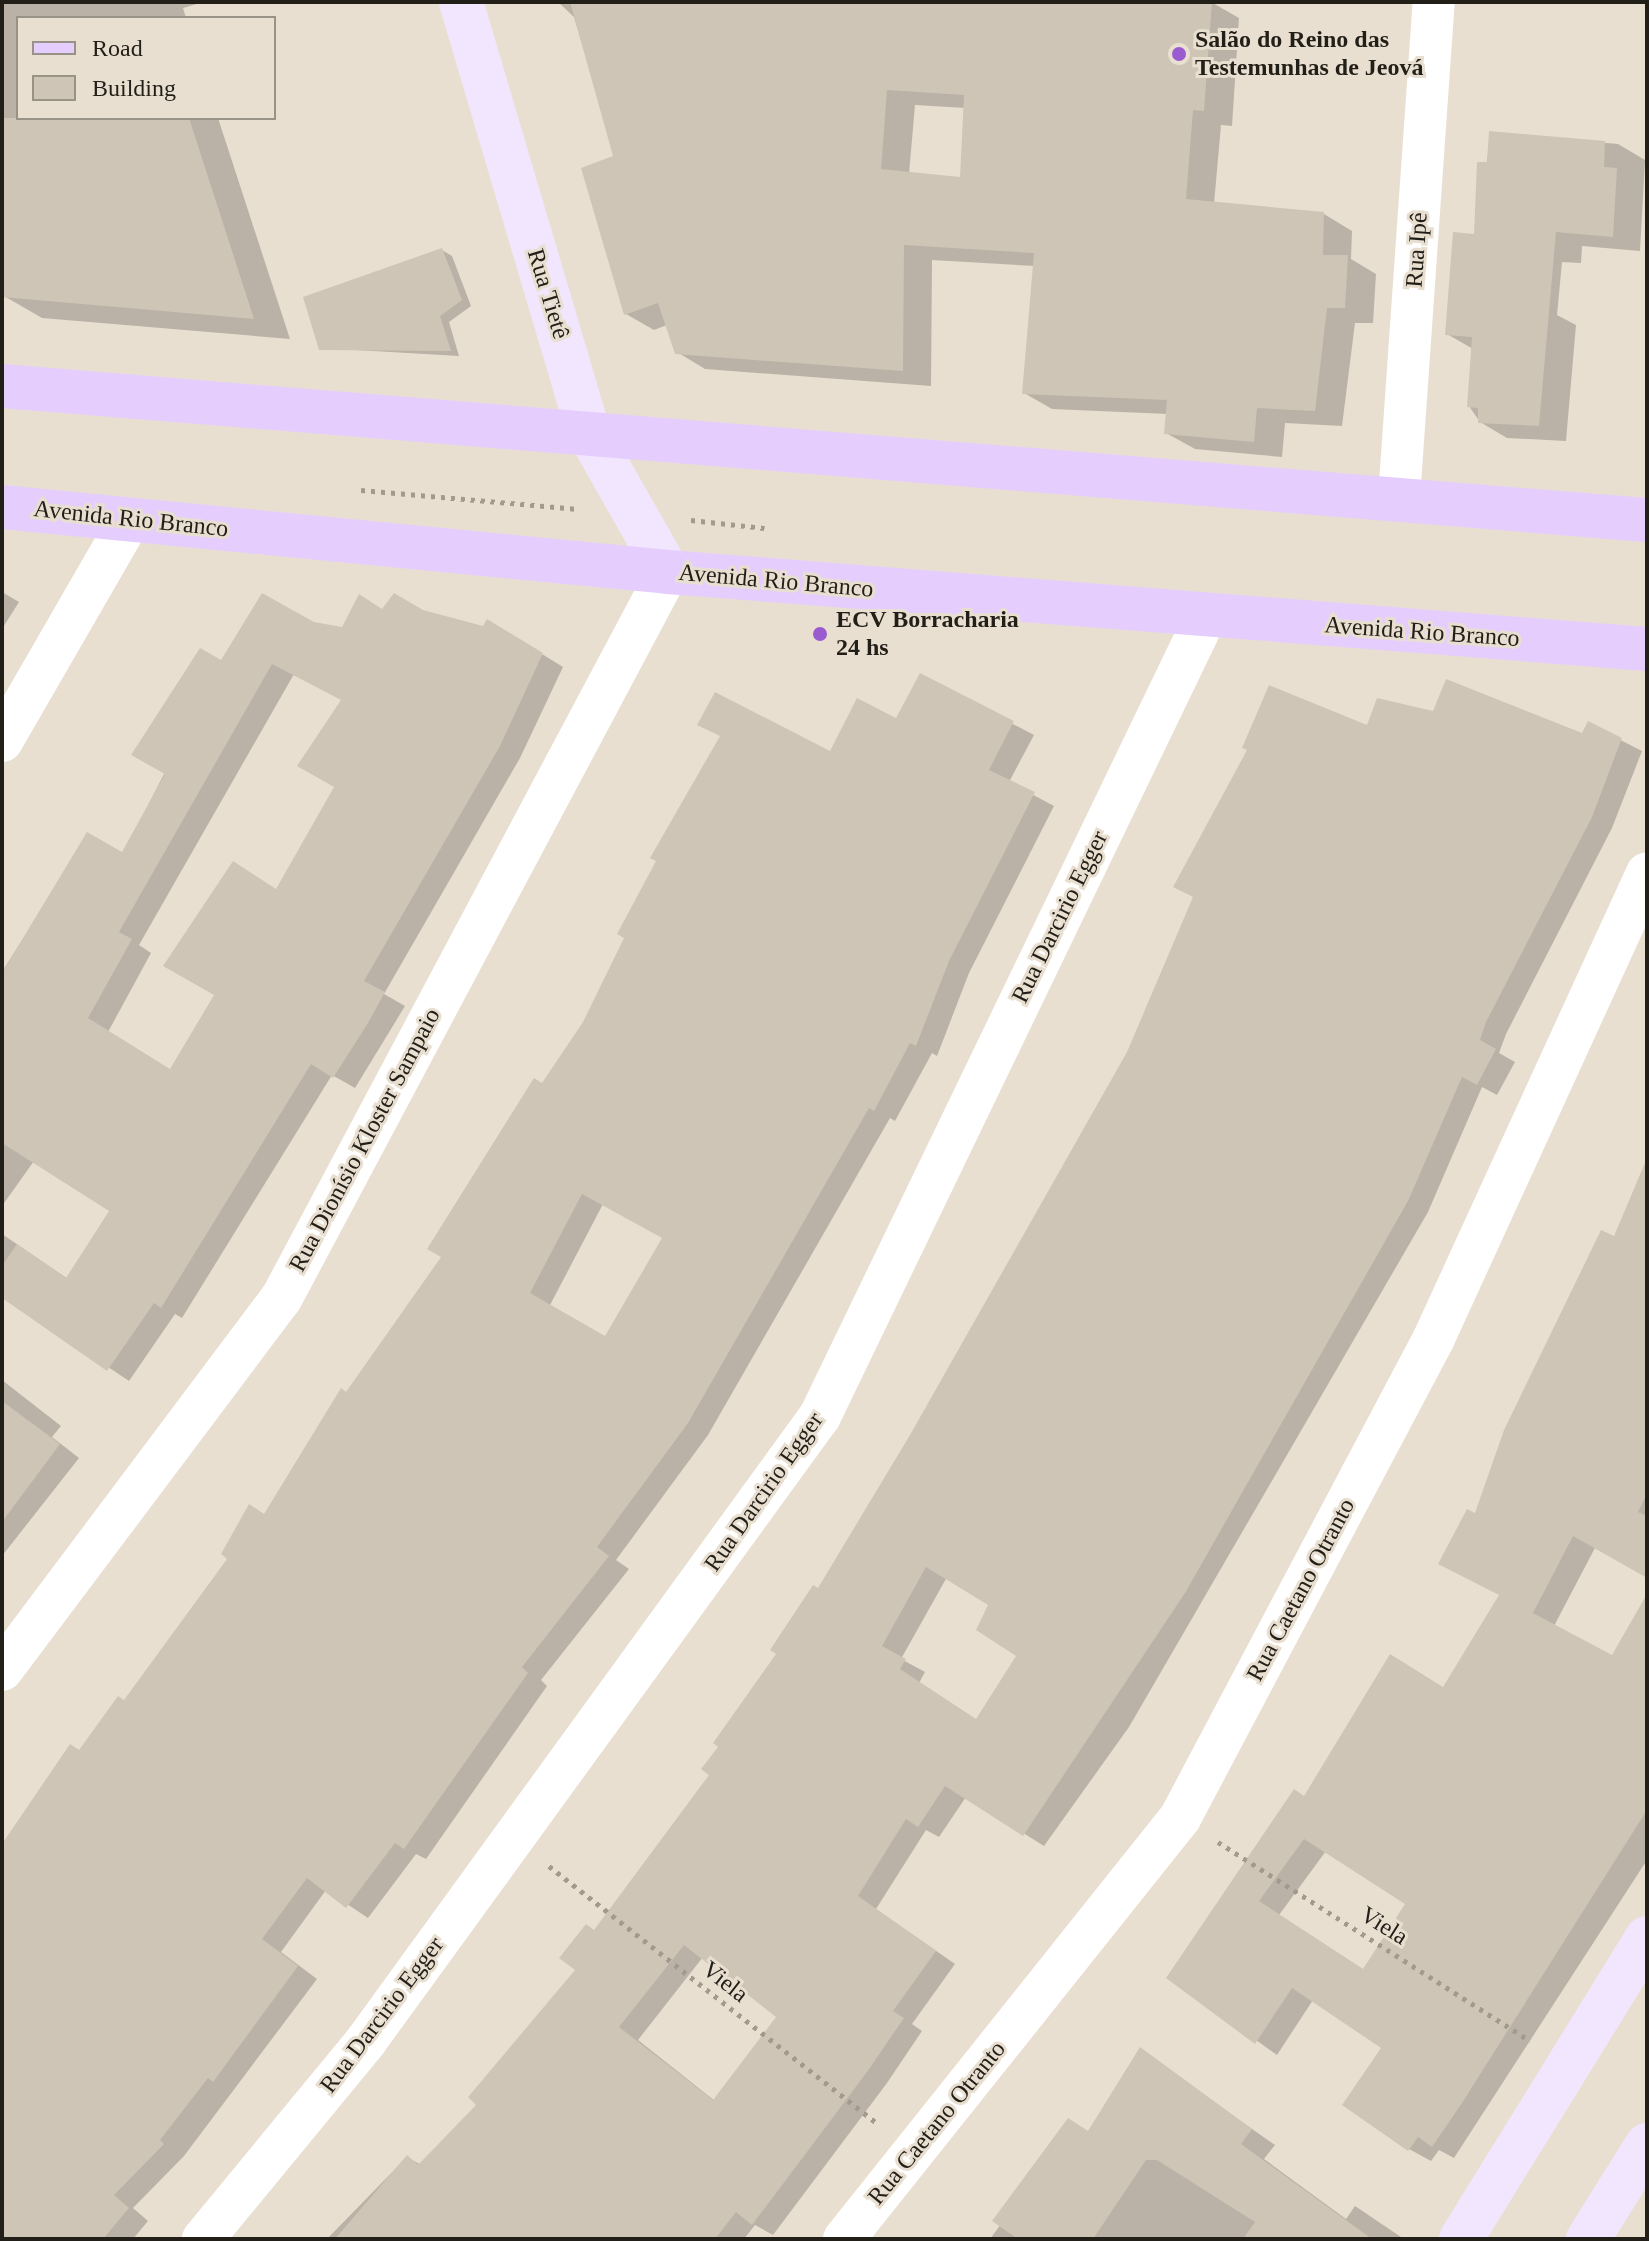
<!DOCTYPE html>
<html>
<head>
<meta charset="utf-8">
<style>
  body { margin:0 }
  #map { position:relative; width:1649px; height:2241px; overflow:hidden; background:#e9dfd0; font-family:Georgia,serif }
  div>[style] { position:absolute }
  .shadow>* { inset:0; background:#0003 }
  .building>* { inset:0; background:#cfc5b6 }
  .path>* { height:5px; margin-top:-2.5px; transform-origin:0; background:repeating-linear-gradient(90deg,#a29a8e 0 4px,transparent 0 10px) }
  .street>* { height:42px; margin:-21px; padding:0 21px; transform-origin:21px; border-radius:21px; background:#fff }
  .secondary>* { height:44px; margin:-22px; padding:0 22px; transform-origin:22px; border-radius:22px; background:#f2e6fe }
  .primary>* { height:44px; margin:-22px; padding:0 22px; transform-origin:22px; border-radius:22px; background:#e5cdfe }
  .dots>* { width:22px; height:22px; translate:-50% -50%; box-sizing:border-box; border:4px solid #e9dfd0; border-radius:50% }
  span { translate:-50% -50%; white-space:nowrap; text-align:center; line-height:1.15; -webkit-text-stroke:6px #e9dfd0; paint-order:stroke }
  .poi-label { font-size:24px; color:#221e18; font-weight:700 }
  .left { translate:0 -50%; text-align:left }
  .street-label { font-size:24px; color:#221e18 }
  .frame { position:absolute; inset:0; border:4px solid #221e18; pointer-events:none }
  .legend { position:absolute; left:16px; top:16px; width:260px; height:104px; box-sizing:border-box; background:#e9dfd0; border:2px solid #999286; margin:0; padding:10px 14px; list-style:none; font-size:24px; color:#221e18 }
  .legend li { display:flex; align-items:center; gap:16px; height:40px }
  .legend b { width:40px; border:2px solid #999286 }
</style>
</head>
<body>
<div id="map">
  <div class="shadow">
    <i style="clip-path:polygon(2px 2px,204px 2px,183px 8px,186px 18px,18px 18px,18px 118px,218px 118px,290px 339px,42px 318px,4px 296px)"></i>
    <i style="clip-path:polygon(evenodd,558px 2px,1211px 2px,1239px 18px,1232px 126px,1221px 125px,1214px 204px,1324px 214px,1352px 231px,1351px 259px,1376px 274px,1373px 323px,1355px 323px,1342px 426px,1285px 423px,1282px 457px,1195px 449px,1166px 433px,1168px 414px,1052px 409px,1024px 393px,1035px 266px,932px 260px,931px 386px,705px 369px,677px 352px,667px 325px,654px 330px,626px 314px,616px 158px,574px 17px,558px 2px,915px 105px,966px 108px,962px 180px,909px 174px,915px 105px)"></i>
    <i style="clip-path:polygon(1491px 133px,1618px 144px,1645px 160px,1640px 251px,1582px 246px,1581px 263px,1562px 262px,1557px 315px,1576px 325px,1566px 441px,1507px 438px,1480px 422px,1469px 406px,1473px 349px,1447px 334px,1476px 236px)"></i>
    <i style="clip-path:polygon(442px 250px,452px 256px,471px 306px,449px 322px,459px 356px,321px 348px)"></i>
    <i style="clip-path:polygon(2px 592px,19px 602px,2px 629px)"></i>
    <i style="clip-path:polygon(evenodd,384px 611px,508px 633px,563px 667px,520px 758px,384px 994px,405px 1006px,388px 1034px,355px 1088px,332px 1075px,182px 1318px,175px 1314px,129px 1381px,2px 1296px,2px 1234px,68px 1279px,112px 1210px,34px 1161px,2px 1206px,2px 972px,88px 835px,123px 854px,221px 663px,313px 624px,343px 629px,384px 611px,294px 674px,344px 700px,337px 786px,171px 1071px,108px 1032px,151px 953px,139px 945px,294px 674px)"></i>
    <i style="clip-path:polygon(evenodd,921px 676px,1034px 735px,1009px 782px,1054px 806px,969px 973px,937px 1056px,932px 1053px,895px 1121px,890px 1118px,708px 1435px,616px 1560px,629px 1569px,541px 1680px,547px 1686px,426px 1859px,416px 1854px,368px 1918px,326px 1890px,281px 1952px,317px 1979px,184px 2156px,133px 2208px,148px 2221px,133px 2239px,2px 2239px,2px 1848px,125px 1702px,265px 1516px,443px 1256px,543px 1085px,831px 753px,897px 721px,921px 676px,603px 1204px,665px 1238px,606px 1339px,549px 1307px,603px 1204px)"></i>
    <i style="clip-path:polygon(evenodd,1434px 714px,1583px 736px,1589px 724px,1642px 751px,1612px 828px,1506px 1034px,1499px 1053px,1515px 1062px,1497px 1095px,1482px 1087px,1428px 1212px,1129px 1727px,1044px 1846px,966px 1797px,939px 1837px,926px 1830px,876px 1909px,955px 1964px,912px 2024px,922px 2031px,887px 2083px,773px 2235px,755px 2225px,744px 2239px,327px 2239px,407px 2157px,421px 2165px,479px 2104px,577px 1970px,596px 1932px,712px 1774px,779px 1654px,1368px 728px,1434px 714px,947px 1577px,991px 1604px,1019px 1655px,977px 1720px,919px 1683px,925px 1672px,901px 1659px,947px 1577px,1434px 714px,703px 1957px,779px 2016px,715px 2101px,638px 2040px,703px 1957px)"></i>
    <i style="clip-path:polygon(evenodd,1647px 1173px,1647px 1576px,1596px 1546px,1554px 1626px,1613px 1658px,1647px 1598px,1647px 1860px,1454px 2158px,1439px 2150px,1431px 2161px,1409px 2149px,1384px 2048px,1313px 2000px,1277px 2055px,1169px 1978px,1305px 1798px,1444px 1689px,1501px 1595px,1476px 1516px,1647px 1173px,1326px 1851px,1407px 1904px,1364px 1970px,1279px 1915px,1326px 1851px)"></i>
    <i style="clip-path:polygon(2px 1380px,61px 1426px,52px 1437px,79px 1458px,2px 1556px)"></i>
    <i style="clip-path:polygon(1140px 2050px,1275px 2145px,1264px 2159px,1346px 2219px,1355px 2206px,1404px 2239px,990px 2239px,1001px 2224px,995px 2220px,1068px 2120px,1089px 2132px)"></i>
  </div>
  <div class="building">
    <i style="clip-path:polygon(evenodd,570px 2px,1212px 2px,1204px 111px,1193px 110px,1186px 199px,1324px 212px,1323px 255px,1348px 255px,1345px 308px,1327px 308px,1315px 411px,1257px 408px,1254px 442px,1164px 434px,1167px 400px,1022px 394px,1034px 253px,904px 245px,903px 371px,675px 354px,658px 303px,624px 315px,581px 168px,613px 156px,570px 2px,887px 90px,964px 95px,960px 177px,881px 169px,887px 90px)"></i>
    <i style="clip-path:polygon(2px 118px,189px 118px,254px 319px,2px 297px)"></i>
    <i style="clip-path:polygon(1489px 131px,1605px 141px,1604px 167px,1617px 168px,1613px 237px,1556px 232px,1539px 426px,1478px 423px,1478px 408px,1467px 407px,1472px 337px,1445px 335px,1453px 232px,1474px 234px,1477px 162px,1487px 162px)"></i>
    <i style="clip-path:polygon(442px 248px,462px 300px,440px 316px,451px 351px,319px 350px,303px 297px)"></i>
    <i style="clip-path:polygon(evenodd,262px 593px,314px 622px,342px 627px,359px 594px,382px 609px,394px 593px,423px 610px,483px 626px,487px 619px,543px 653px,500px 746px,364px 981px,385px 992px,368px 1023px,333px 1078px,311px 1064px,161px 1308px,154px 1303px,107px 1371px,2px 1298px,2px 1266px,17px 1244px,66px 1278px,109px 1211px,2px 1143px,2px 973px,87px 832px,122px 852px,165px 774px,131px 755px,200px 648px,221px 660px,262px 593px,272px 664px,341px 700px,297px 766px,334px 787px,276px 889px,233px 861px,163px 966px,214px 995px,170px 1069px,88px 1018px,132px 939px,119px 932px,272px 664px)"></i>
    <i style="clip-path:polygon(evenodd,920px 673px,1014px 721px,989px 770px,1035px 792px,949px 961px,916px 1046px,910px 1043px,874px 1111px,869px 1108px,688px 1423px,597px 1547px,609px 1556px,522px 1667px,528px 1673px,404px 1849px,395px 1843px,346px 1908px,307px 1878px,262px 1939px,298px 1966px,213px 2082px,208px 2078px,160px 2140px,164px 2144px,114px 2195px,129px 2208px,103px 2239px,2px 2239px,2px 1844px,70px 1744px,79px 1750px,118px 1696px,124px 1700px,227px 1559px,221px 1554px,249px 1504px,264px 1514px,341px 1388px,346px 1392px,441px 1257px,427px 1249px,534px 1078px,542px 1083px,583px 1022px,624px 938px,617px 934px,656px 861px,650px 858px,720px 736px,697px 725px,715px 692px,830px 751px,857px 698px,896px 718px,920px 673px,582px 1194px,662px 1238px,605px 1336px,530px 1293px,582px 1194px)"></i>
    <i style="clip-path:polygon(evenodd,1446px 679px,1582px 733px,1588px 721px,1622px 738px,1592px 817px,1486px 1022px,1480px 1040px,1496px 1049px,1477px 1085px,1462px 1077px,1408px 1201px,1185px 1593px,1023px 1836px,945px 1786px,918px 1827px,906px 1819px,858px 1896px,936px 1951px,893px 2011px,904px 2018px,867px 2072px,752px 2225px,736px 2212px,715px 2239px,335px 2239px,407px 2155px,418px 2165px,476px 2105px,468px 2097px,575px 1970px,559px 1958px,586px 1924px,594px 1930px,709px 1775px,701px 1769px,718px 1747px,713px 1743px,776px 1654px,770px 1650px,813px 1585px,818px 1588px,910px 1435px,1127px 1052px,1193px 897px,1173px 887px,1247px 750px,1242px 748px,1269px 685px,1367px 725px,1377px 698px,1433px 711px,1446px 679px,926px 1567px,988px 1605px,976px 1630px,1016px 1656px,976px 1719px,900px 1669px,906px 1659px,882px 1646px,926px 1567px,1446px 679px,684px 1945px,776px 2017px,713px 2100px,619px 2027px,684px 1945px)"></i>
    <i style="clip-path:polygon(evenodd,1647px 1158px,1647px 1494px,1638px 1512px,1647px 1516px,1647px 1578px,1573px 1536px,1533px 1613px,1612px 1655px,1647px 1594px,1647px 1810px,1462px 2103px,1432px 2147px,1418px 2137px,1408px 2151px,1342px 2105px,1381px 2048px,1292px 1988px,1255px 2044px,1166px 1978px,1294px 1789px,1304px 1796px,1390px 1654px,1443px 1687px,1499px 1595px,1438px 1564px,1467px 1509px,1475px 1513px,1504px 1430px,1601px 1230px,1614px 1236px,1647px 1158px,1304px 1839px,1405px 1904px,1363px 1969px,1259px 1901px,1304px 1839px)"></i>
    <i style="clip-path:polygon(2px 1401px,60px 1444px,2px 1522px)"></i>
    <i style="clip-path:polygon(1140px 2047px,1252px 2129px,1241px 2144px,1372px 2239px,1243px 2239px,1255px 2222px,1157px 2160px,1146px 2160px,1093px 2239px,1018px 2239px,992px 2221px,1068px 2118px,1088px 2131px)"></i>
  </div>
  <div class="path">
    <i style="left:361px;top:490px;width:218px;rotate:5deg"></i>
    <i style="left:691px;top:520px;width:74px;rotate:6.2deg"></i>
    <i style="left:1218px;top:1842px;width:370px;rotate:32.5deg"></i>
    <i style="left:549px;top:1866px;width:418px;rotate:38.1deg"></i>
  </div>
  <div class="street">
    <i style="left:1399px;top:498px;width:497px;rotate:-86deg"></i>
    <i style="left:2px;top:741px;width:256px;rotate:-60deg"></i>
    <i style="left:2px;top:1670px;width:464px;rotate:-53.1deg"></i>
    <i style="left:281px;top:1299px;width:824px;rotate:-61.97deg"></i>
    <i style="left:203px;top:2239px;width:256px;rotate:-50.5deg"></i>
    <i style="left:366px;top:2041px;width:772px;rotate:-54.01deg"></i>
    <i style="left:820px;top:1416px;width:888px;rotate:-64.24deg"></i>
    <i style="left:844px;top:2239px;width:539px;rotate:-51.41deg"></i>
    <i style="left:1180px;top:1818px;width:543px;rotate:-62.11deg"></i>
    <i style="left:1434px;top:1338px;width:511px;rotate:-65.39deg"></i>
  </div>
  <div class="secondary">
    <i style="left:461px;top:2px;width:450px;rotate:73.5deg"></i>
    <i style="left:589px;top:433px;width:160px;rotate:60.4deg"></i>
    <i style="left:1461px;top:2239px;width:354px;rotate:-58.3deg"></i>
    <i style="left:1588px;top:2239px;width:111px;rotate:-57.9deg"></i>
  </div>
  <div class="primary">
    <i style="left:2px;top:386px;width:1650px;rotate:4.66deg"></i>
    <i style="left:2px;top:507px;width:669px;rotate:5.57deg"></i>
    <i style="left:668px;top:572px;width:982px;rotate:4.5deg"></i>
  </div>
  <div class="dots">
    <i style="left:1179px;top:54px;background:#9a5bd1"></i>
    <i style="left:820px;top:634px;background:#9a5bd1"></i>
  </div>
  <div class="poi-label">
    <span class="left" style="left:1195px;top:54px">Salão do Reino das<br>Testemunhas de Jeová</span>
    <span class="left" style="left:836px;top:634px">ECV Borracharia<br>24 hs</span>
  </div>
  <div class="street-label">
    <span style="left:1417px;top:250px;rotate:-86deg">Rua Ipê</span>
    <span style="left:548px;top:294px;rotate:73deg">Rua Tietê</span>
    <span style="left:131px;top:519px;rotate:6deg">Avenida Rio Branco</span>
    <span style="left:776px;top:581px;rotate:5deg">Avenida Rio Branco</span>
    <span style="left:1422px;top:632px;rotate:4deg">Avenida Rio Branco</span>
    <span style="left:1060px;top:917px;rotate:-64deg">Rua Darcirio Egger</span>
    <span style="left:365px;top:1140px;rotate:-62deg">Rua Dionísio Kloster Sampaio</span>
    <span style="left:764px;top:1492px;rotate:-55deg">Rua Darcirio Egger</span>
    <span style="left:1301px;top:1590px;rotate:-62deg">Rua Caetano Otranto</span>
    <span style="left:1384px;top:1926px;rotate:32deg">Viela</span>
    <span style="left:725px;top:1982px;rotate:38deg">Viela</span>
    <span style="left:382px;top:2015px;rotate:-53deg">Rua Darcirio Egger</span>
    <span style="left:937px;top:2123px;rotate:-51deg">Rua Caetano Otranto</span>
  </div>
  <div class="frame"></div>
  <ul class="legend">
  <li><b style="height:10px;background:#e5cdfe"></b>Road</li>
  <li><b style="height:22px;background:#cfc5b6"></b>Building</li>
  </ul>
</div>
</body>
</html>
